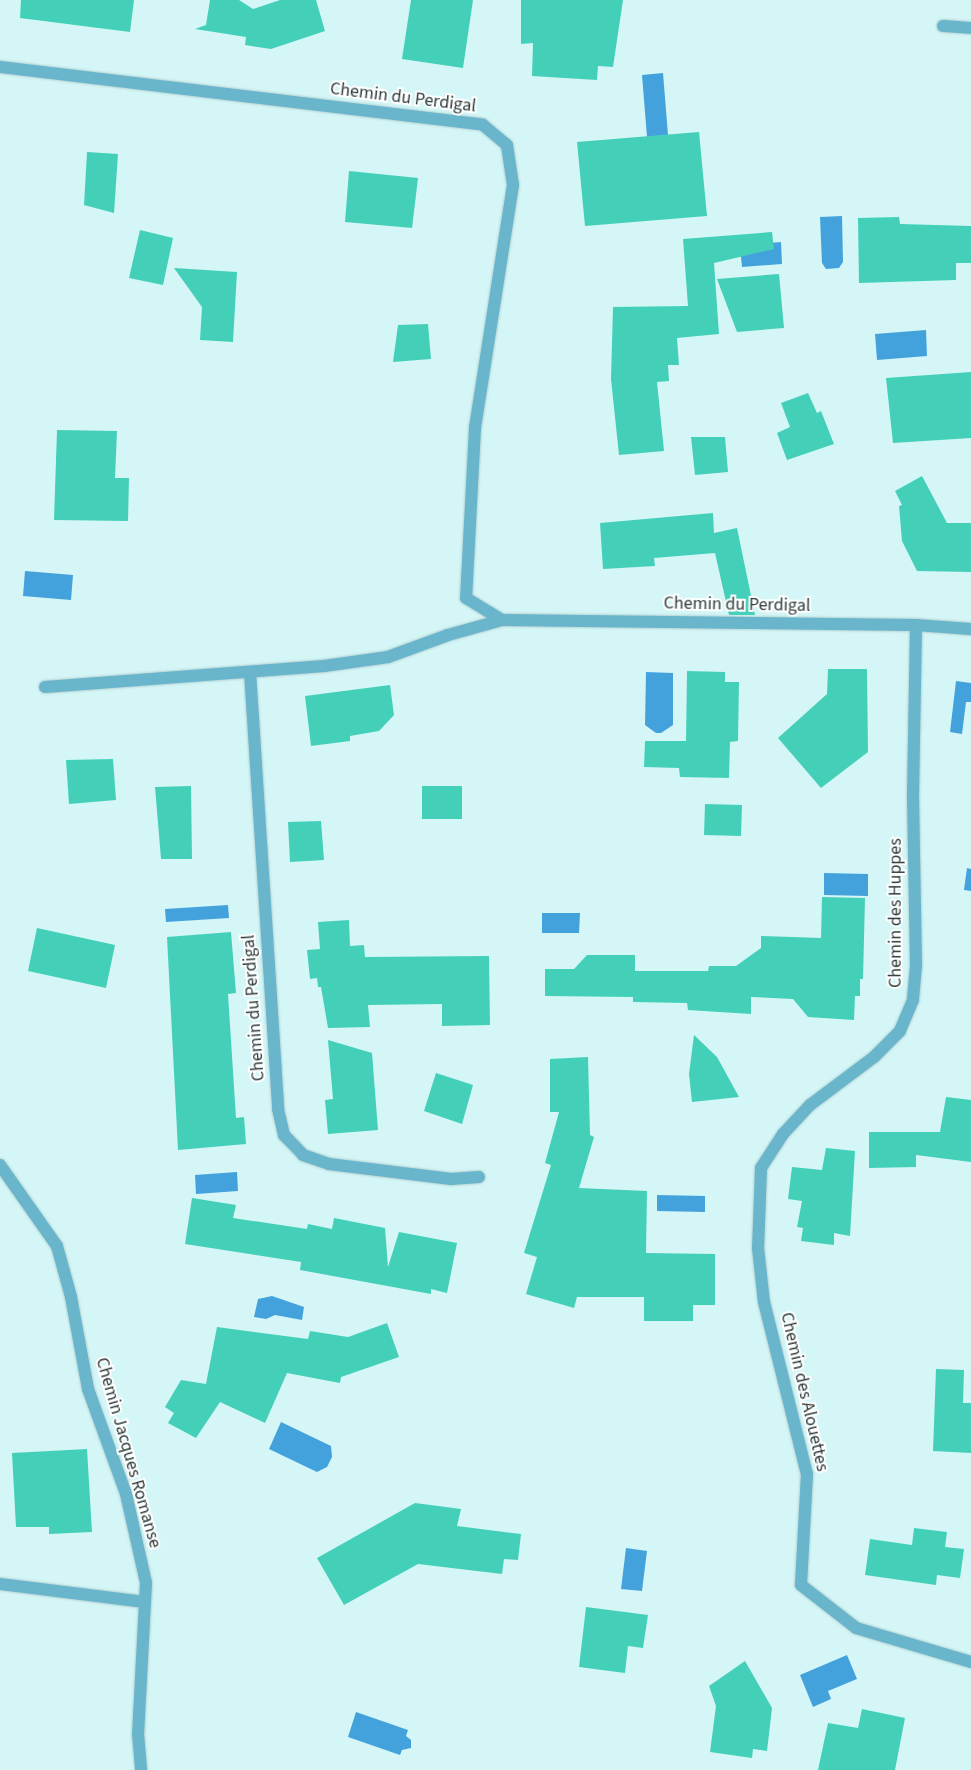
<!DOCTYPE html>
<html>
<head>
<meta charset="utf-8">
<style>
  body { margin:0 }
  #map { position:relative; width:971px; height:1770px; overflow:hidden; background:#d4f6f7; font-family:"Source Sans 3",sans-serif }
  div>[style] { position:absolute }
  .water>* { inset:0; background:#43a2dc }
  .building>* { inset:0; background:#44d0b8 }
  .roads { filter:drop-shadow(0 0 1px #b2d0d1) drop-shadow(0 0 1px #b2d0d1) }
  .minor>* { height:12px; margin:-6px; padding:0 6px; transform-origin:6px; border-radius:6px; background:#68b5cc }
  span { translate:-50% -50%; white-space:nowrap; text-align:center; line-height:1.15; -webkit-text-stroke:4px #fff; paint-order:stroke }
  .street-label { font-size:18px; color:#2c3a3a }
</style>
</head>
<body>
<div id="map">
  <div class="water">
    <i style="clip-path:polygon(663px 73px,668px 135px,647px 137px,642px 75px)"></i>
    <i style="clip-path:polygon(842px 216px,843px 262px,839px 268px,826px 269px,822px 263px,820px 217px)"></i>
    <i style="clip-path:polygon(781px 242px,782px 264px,742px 267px,740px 246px)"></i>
    <i style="clip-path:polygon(926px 330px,927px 356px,877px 360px,875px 334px)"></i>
    <i style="clip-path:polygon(25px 571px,73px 575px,71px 600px,23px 596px)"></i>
    <i style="clip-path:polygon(646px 672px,673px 673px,673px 725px,661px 733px,656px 733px,645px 725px)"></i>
    <i style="clip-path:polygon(956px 681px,971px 683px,971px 702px,966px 702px,962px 734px,950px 732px)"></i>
    <i style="clip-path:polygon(967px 868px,971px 869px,971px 891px,964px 890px)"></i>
    <i style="clip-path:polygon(824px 873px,868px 874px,868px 896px,824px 895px)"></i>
    <i style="clip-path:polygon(228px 905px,229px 918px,166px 922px,165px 909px)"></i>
    <i style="clip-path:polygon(542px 913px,580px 913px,579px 933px,542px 933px)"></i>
    <i style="clip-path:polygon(237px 1172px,238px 1191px,196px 1194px,195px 1175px)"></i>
    <i style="clip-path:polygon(657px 1195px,705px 1196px,705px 1212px,657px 1211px)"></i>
    <i style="clip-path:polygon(272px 1296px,304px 1307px,302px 1320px,275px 1315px,266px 1319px,254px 1317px,258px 1299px)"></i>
    <i style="clip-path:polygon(281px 1422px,331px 1446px,332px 1457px,327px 1467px,317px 1472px,269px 1449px)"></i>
    <i style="clip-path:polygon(626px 1548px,647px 1551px,642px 1591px,621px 1589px)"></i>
    <i style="clip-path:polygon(847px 1655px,857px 1679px,828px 1691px,831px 1699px,813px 1707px,800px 1675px)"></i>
    <i style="clip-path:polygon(356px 1712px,408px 1730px,406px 1736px,411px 1740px,411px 1748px,402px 1750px,400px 1755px,348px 1737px)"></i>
  </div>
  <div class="building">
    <i style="clip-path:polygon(21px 0,134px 0,130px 32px,20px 18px)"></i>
    <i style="clip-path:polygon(210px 0,239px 0,253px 9px,280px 0,316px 0,325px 31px,271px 49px,245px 45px,246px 37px,195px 29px,206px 25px)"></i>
    <i style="clip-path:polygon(411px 0,473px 0,463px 68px,402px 59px)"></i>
    <i style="clip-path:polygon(521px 0,623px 0,613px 67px,598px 66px,597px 80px,532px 76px,533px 43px,521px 44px)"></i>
    <i style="clip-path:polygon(699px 132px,707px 216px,585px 226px,577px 142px)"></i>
    <i style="clip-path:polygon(87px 152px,118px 154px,114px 213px,84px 205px)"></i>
    <i style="clip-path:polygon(349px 171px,418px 178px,412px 228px,345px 222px)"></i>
    <i style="clip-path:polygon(899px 217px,900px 224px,971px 226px,971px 263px,956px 263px,956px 280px,859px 283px,858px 218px)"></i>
    <i style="clip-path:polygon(140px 230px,173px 238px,163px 285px,129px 278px)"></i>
    <i style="clip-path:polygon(772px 232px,774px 249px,714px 263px,719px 334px,677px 338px,679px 365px,668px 365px,669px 381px,657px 382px,664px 451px,619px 455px,611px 379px,613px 307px,688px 306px,683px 239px)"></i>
    <i style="clip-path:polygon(174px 268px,237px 272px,233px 342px,200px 340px,202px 307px)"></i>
    <i style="clip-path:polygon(779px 274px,784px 328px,737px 332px,717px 279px)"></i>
    <i style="clip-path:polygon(428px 324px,431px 359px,393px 362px,398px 325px)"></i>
    <i style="clip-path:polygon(971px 372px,971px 438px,893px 443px,886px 378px)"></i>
    <i style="clip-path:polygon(808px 393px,817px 413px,821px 411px,834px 444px,787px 460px,777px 433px,790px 427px,781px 403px)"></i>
    <i style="clip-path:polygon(57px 430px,117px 431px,115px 478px,129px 478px,128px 521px,54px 520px)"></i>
    <i style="clip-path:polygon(691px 437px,725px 437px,728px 472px,695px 475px)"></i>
    <i style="clip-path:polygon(922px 476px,947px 523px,971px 523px,971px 572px,917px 571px,902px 541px,899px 506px,902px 505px,895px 491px)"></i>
    <i style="clip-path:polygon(713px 513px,714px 533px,737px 528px,755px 615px,729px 615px,715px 553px,654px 558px,655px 566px,603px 569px,600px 523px)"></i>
    <i style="clip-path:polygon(828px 669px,867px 669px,868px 752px,821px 788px,778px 738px,827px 694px)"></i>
    <i style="clip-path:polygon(687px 671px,725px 672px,725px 682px,739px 682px,738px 741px,730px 742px,729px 778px,680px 777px,679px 768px,644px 767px,645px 741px,686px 741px)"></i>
    <i style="clip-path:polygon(390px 685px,394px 715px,379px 731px,350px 736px,350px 741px,311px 746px,305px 696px)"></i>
    <i style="clip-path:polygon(113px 759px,116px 800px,69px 804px,66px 760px)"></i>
    <i style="clip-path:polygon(191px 786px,192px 859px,161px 859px,155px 787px)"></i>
    <i style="clip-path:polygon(422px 786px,462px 786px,462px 819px,422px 819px)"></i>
    <i style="clip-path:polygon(705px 804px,742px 805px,741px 836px,704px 835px)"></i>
    <i style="clip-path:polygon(321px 821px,324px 860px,290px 862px,288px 822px)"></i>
    <i style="clip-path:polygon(822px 897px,865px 898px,863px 979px,860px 979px,860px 996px,855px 996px,854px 1020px,808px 1017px,793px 999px,751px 997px,751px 1014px,688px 1010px,687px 1003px,633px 1002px,633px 997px,545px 996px,545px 969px,574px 969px,587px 955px,635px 955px,635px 971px,708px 971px,709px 966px,736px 966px,761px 948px,761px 936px,821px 938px)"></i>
    <i style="clip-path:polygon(349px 920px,350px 946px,364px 945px,365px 957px,489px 956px,490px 1025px,442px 1026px,442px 1004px,368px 1005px,370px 1027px,328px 1028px,321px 987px,318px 987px,317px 978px,310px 979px,307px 950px,320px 949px,318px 922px)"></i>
    <i style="clip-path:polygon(37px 928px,115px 945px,106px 988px,28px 971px)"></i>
    <i style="clip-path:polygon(231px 932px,236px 993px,228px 994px,236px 1118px,244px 1117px,246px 1144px,178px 1150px,167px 937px)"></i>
    <i style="clip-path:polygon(694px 1035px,717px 1057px,739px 1097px,692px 1102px,689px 1074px)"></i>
    <i style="clip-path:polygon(328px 1040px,372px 1053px,378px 1130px,328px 1134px,325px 1100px,333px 1099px)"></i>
    <i style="clip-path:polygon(588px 1057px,590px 1135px,594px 1137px,579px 1188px,647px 1191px,646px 1253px,715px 1254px,715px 1305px,693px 1305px,693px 1321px,644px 1321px,644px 1297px,577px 1297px,574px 1308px,526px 1294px,537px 1257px,524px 1253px,551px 1165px,545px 1163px,559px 1112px,550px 1112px,550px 1059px)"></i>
    <i style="clip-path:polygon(436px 1073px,473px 1085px,462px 1124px,424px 1111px)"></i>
    <i style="clip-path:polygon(946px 1097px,971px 1100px,971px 1162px,916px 1155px,916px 1167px,869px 1168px,869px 1132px,940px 1132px)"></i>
    <i style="clip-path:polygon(826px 1148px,855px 1151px,850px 1236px,834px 1233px,834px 1245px,801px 1241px,803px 1228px,797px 1227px,802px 1201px,788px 1199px,792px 1167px,822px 1170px)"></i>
    <i style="clip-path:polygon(192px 1198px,236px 1205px,233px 1218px,307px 1229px,308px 1224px,332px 1229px,334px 1218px,385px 1228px,388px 1267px,399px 1232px,457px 1243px,447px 1293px,431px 1289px,431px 1294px,300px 1270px,301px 1262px,185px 1244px)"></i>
    <i style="clip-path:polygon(387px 1323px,399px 1357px,341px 1377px,340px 1383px,287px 1373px,265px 1423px,220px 1402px,196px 1438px,168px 1423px,174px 1413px,165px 1407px,181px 1380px,206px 1384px,217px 1327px,308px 1339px,310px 1331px,348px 1337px)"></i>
    <i style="clip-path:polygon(936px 1369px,964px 1370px,963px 1403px,971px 1403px,971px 1453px,933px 1451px)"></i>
    <i style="clip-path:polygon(87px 1449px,92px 1532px,49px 1534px,49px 1527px,16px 1527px,12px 1453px)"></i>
    <i style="clip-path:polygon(415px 1503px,461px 1509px,457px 1526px,521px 1534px,518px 1560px,504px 1559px,502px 1574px,418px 1564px,344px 1605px,317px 1558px)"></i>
    <i style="clip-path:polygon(914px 1528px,947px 1532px,945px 1547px,964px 1549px,960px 1578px,937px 1575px,936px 1585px,865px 1575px,870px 1539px,912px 1545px)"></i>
    <i style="clip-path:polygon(586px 1607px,648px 1615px,643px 1648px,628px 1646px,625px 1673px,579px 1667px)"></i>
    <i style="clip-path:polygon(745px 1661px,772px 1708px,767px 1751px,753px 1749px,752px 1758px,710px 1752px,716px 1706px,709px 1686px)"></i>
    <i style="clip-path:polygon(862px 1709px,905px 1718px,895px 1770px,818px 1770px,828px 1723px,858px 1728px)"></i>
  </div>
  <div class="roads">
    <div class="minor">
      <i style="left:943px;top:26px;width:28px;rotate:4deg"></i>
      <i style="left:0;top:67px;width:486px;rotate:6.8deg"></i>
      <i style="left:483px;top:125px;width:31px;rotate:40deg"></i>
      <i style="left:507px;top:145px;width:40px;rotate:81.5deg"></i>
      <i style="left:513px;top:185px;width:246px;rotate:98.9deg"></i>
      <i style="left:475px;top:428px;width:170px;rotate:93deg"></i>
      <i style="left:466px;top:598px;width:42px;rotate:31.4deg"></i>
      <i style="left:502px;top:620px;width:414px;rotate:0.7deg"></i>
      <i style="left:916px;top:625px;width:55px;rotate:4.2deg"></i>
      <i style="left:916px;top:625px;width:170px;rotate:91deg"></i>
      <i style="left:913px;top:795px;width:170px;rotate:89deg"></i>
      <i style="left:916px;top:965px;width:35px;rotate:95deg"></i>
      <i style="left:913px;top:1000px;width:34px;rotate:113deg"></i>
      <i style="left:900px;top:1031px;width:37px;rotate:135deg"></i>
      <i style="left:874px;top:1057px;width:80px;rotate:143.1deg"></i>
      <i style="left:810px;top:1105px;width:40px;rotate:133deg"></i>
      <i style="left:783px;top:1134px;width:40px;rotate:122.9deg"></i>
      <i style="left:761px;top:1168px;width:80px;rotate:92.1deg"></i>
      <i style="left:758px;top:1248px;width:54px;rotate:83.7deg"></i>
      <i style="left:764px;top:1302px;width:177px;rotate:76deg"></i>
      <i style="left:807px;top:1474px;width:111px;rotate:93.1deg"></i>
      <i style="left:801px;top:1585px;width:70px;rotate:38deg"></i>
      <i style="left:856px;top:1628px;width:120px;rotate:16.5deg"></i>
      <i style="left:250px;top:672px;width:438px;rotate:86.3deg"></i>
      <i style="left:278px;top:1109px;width:27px;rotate:77deg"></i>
      <i style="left:284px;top:1135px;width:28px;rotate:46deg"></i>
      <i style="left:303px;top:1155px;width:28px;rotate:19deg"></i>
      <i style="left:329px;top:1164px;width:123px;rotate:7deg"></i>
      <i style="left:451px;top:1179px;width:28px;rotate:-4deg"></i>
      <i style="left:45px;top:687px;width:280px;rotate:-4.3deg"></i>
      <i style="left:324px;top:666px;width:65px;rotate:-8deg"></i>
      <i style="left:388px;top:657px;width:64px;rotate:-20.1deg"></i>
      <i style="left:448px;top:635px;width:56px;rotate:-15.5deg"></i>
      <i style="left:0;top:1165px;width:99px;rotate:54.9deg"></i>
      <i style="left:57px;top:1246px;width:53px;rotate:74.6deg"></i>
      <i style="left:71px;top:1297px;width:94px;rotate:79.5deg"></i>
      <i style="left:88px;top:1389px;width:112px;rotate:70.1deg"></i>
      <i style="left:126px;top:1494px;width:91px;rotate:77.3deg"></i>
      <i style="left:146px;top:1583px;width:151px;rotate:93deg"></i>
      <i style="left:138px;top:1734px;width:36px;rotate:85deg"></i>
      <i style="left:0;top:1584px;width:146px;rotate:7.1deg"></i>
    </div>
  </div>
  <div class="street-label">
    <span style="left:403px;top:98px;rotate:7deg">Chemin du Perdigal</span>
    <span style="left:737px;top:605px;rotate:1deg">Chemin du Perdigal</span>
    <span style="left:896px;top:913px;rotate:-90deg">Chemin des Huppes</span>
    <span style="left:254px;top:1008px;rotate:-94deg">Chemin du Perdigal</span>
    <span style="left:804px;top:1392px;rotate:77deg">Chemin des Alouettes</span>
    <span style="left:128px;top:1453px;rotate:74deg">Chemin Jacques Romanse</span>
  </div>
</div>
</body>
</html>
